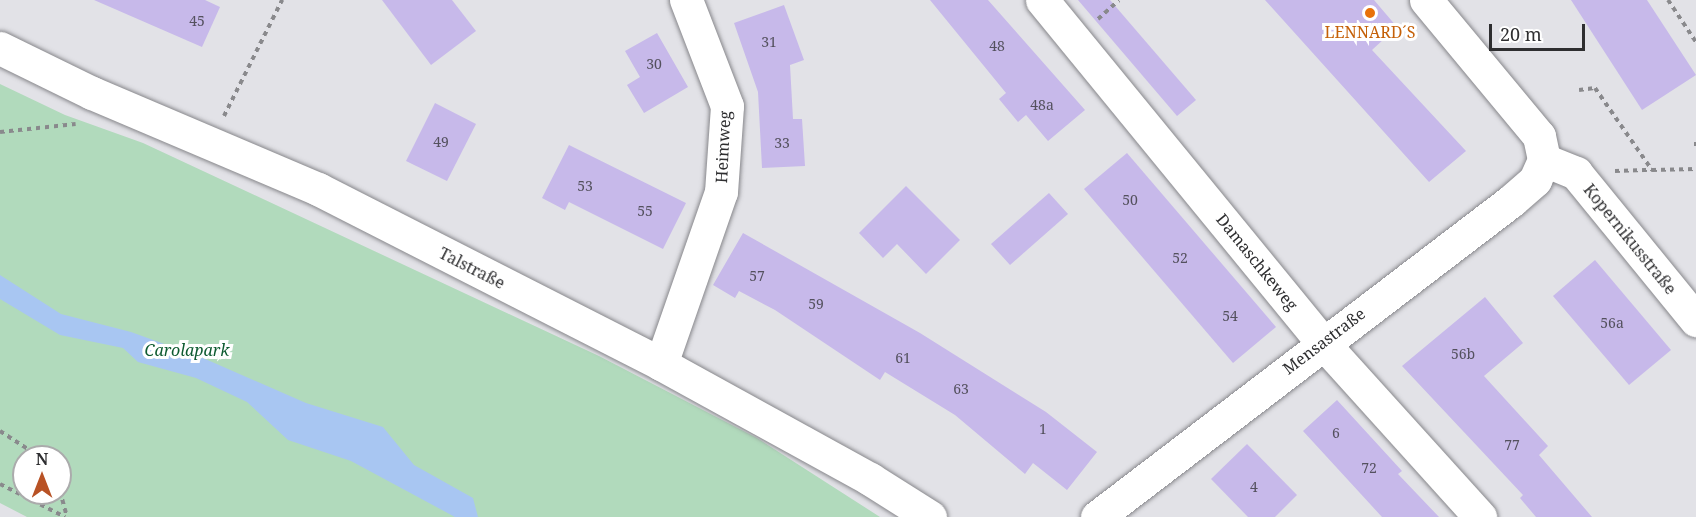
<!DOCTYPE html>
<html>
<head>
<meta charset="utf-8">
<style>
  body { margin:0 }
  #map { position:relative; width:1696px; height:517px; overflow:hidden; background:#e2e2e7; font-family:"Noto Serif",serif }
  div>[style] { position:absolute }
  .green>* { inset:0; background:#b1dabc }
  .water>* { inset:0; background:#a8c6f2 }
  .building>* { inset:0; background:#c7b9ea }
  .path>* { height:4px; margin-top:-2px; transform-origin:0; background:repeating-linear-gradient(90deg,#89898c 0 4.5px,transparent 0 9px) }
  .roads { filter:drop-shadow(0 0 2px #87878b) drop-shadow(0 0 2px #87878b) }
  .street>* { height:33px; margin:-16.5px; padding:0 16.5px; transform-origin:16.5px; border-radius:16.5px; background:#fff }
  .dots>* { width:16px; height:16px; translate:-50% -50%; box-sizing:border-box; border:3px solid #fff; border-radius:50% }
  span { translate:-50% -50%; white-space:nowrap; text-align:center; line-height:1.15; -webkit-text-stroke:6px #fff; paint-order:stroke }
  .number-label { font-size:14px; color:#54515e }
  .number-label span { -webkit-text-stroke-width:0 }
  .food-label { font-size:16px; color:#c56008 }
  .street-label { font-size:16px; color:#2e2e30 }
  .park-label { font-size:16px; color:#0e5b31; font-style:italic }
  .north { position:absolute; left:12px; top:445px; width:60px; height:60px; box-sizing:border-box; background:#fff; border:2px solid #ababac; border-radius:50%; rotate:0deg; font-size:16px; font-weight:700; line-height:24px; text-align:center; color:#2e2e30 }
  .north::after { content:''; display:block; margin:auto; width:21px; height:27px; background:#b85225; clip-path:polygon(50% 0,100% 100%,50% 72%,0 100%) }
  .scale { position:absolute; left:1489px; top:24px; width:96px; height:27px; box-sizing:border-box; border:3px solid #2e2e30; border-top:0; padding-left:8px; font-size:18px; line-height:21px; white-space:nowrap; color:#2e2e30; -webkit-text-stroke:4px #fff; paint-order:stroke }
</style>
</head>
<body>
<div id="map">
  <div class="green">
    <i style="clip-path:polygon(evenodd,0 84px,65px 115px,143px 143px,599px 356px,757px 438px,880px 517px,27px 517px,0 503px,0 84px,24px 457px,60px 457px,60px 493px,24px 493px,24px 457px)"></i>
  </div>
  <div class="water">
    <i style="clip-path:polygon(0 275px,61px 314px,131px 332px,203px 358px,306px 403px,383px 427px,414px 465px,473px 498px,478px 517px,455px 517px,351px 461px,288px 440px,247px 402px,196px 378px,138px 362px,123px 348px,60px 335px,0 299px)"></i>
  </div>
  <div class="building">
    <i style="clip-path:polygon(94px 0,205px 0,220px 7px,202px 47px)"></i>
    <i style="clip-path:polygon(382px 0,452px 0,476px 31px,431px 65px)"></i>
    <i style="clip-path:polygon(930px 0,988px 0,1085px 110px,1048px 141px,1026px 115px,1018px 122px,999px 99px,1006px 93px)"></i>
    <i style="clip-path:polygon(1078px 0,1110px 0,1196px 100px,1177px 116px)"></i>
    <i style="clip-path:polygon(1265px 0,1374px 0,1397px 27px,1372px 50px,1466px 151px,1429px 182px)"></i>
    <i style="clip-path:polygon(1571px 0,1647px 0,1696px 75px,1642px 110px)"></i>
    <i style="clip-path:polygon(784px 5px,804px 60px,790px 65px,793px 119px,802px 119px,805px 166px,762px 168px,758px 92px,734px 23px)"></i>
    <i style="clip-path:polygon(657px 33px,688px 87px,644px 113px,627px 85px,640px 77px,625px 51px)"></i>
    <i style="clip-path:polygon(435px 103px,476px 124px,447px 181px,406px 161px)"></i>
    <i style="clip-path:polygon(569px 145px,686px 203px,663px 249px,569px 202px,565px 210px,542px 198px)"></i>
    <i style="clip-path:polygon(1127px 153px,1276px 327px,1233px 363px,1084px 189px)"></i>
    <i style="clip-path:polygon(906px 186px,960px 240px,926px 274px,897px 244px,883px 258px,859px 233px)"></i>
    <i style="clip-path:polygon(1049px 193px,1068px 214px,1010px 265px,991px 244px)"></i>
    <i style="clip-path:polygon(743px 233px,920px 333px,1046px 412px,1097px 452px,1067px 490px,1033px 463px,1025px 474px,955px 415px,885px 372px,880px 380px,775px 310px,739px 291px,735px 298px,713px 285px)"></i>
    <i style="clip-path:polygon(1595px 260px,1671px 350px,1629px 385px,1553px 296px)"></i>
    <i style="clip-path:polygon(1485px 297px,1523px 343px,1484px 376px,1548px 446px,1539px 455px,1592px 517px,1536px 517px,1520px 498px,1523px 495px,1402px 366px)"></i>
    <i style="clip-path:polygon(1337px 400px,1402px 471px,1398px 474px,1439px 517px,1382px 517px,1303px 431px)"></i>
    <i style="clip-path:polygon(1247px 444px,1297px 495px,1275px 517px,1248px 517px,1211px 479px)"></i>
  </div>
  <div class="path">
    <i style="left:1668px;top:0;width:50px;rotate:56.3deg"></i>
    <i style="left:1098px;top:19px;width:28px;rotate:-42deg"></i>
    <i style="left:1579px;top:90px;width:16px;rotate:-7deg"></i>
    <i style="left:1595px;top:88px;width:100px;rotate:55.2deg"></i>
    <i style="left:1652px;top:170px;width:44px;rotate:-1.3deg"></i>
    <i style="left:224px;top:116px;width:130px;rotate:-63.4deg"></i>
    <i style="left:0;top:132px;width:76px;rotate:-6deg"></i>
    <i style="left:1696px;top:142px;width:6px;rotate:90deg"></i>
    <i style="left:1615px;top:171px;width:37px;rotate:-2deg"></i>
    <i style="left:0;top:431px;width:48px;rotate:33deg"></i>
    <i style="left:0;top:484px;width:73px;rotate:26.9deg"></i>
    <i style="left:60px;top:491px;width:27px;rotate:75deg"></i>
  </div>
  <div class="roads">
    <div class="street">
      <i style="left:1042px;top:0;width:442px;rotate:50.7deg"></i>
      <i style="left:1322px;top:342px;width:236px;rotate:47.9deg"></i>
      <i style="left:1426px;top:0;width:177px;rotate:50.3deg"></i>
      <i style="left:1539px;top:136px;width:25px;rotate:78deg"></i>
      <i style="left:0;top:48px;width:102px;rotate:26.1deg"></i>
      <i style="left:92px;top:93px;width:246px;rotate:23deg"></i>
      <i style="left:318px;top:189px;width:385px;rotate:27deg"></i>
      <i style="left:661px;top:364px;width:239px;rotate:28.8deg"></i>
      <i style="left:870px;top:479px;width:71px;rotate:32.3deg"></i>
      <i style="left:1544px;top:160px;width:35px;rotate:22deg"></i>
      <i style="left:1576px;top:173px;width:190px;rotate:50.8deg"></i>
      <i style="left:661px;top:364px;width:182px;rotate:-70.8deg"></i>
      <i style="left:721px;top:192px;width:86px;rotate:-86deg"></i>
      <i style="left:727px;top:106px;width:114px;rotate:-111.1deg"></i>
      <i style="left:1097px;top:517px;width:521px;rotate:-37.35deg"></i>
      <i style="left:1511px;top:201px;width:32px;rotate:-41deg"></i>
      <i style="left:1535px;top:180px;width:22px;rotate:-66deg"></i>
    </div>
  </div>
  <div class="dots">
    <i style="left:1370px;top:13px;background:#e8710a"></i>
  </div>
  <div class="number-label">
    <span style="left:197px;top:21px">45</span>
    <span style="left:769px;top:42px">31</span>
    <span style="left:997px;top:46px">48</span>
    <span style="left:654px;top:64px">30</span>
    <span style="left:1042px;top:105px">48a</span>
    <span style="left:441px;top:142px">49</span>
    <span style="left:782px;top:143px">33</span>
    <span style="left:585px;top:186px">53</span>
    <span style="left:1130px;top:200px">50</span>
    <span style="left:645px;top:211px">55</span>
    <span style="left:1180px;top:258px">52</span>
    <span style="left:757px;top:276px">57</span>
    <span style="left:816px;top:304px">59</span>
    <span style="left:1230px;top:316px">54</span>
    <span style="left:1612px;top:323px">56a</span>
    <span style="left:1463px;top:354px">56b</span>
    <span style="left:903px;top:358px">61</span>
    <span style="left:961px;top:389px">63</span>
    <span style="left:1043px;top:429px">1</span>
    <span style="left:1336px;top:433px">6</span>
    <span style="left:1512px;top:445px">77</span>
    <span style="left:1369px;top:468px">72</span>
    <span style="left:1254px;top:487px">4</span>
  </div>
  <div class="food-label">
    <span style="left:1370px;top:32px">LENNARD´S</span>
  </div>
  <div class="street-label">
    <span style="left:723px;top:147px;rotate:-87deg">Heimweg</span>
    <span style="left:1630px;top:239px;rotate:51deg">Kopernikusstraße</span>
    <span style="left:1257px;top:262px;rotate:51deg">Damaschkeweg</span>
    <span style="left:472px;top:268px;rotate:27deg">Talstraße</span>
    <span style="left:1324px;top:341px;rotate:-37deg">Mensastraße</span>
  </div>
  <div class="park-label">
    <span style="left:187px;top:350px">Carolapark</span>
  </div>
  <div class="north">N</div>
  <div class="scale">20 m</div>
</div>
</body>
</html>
